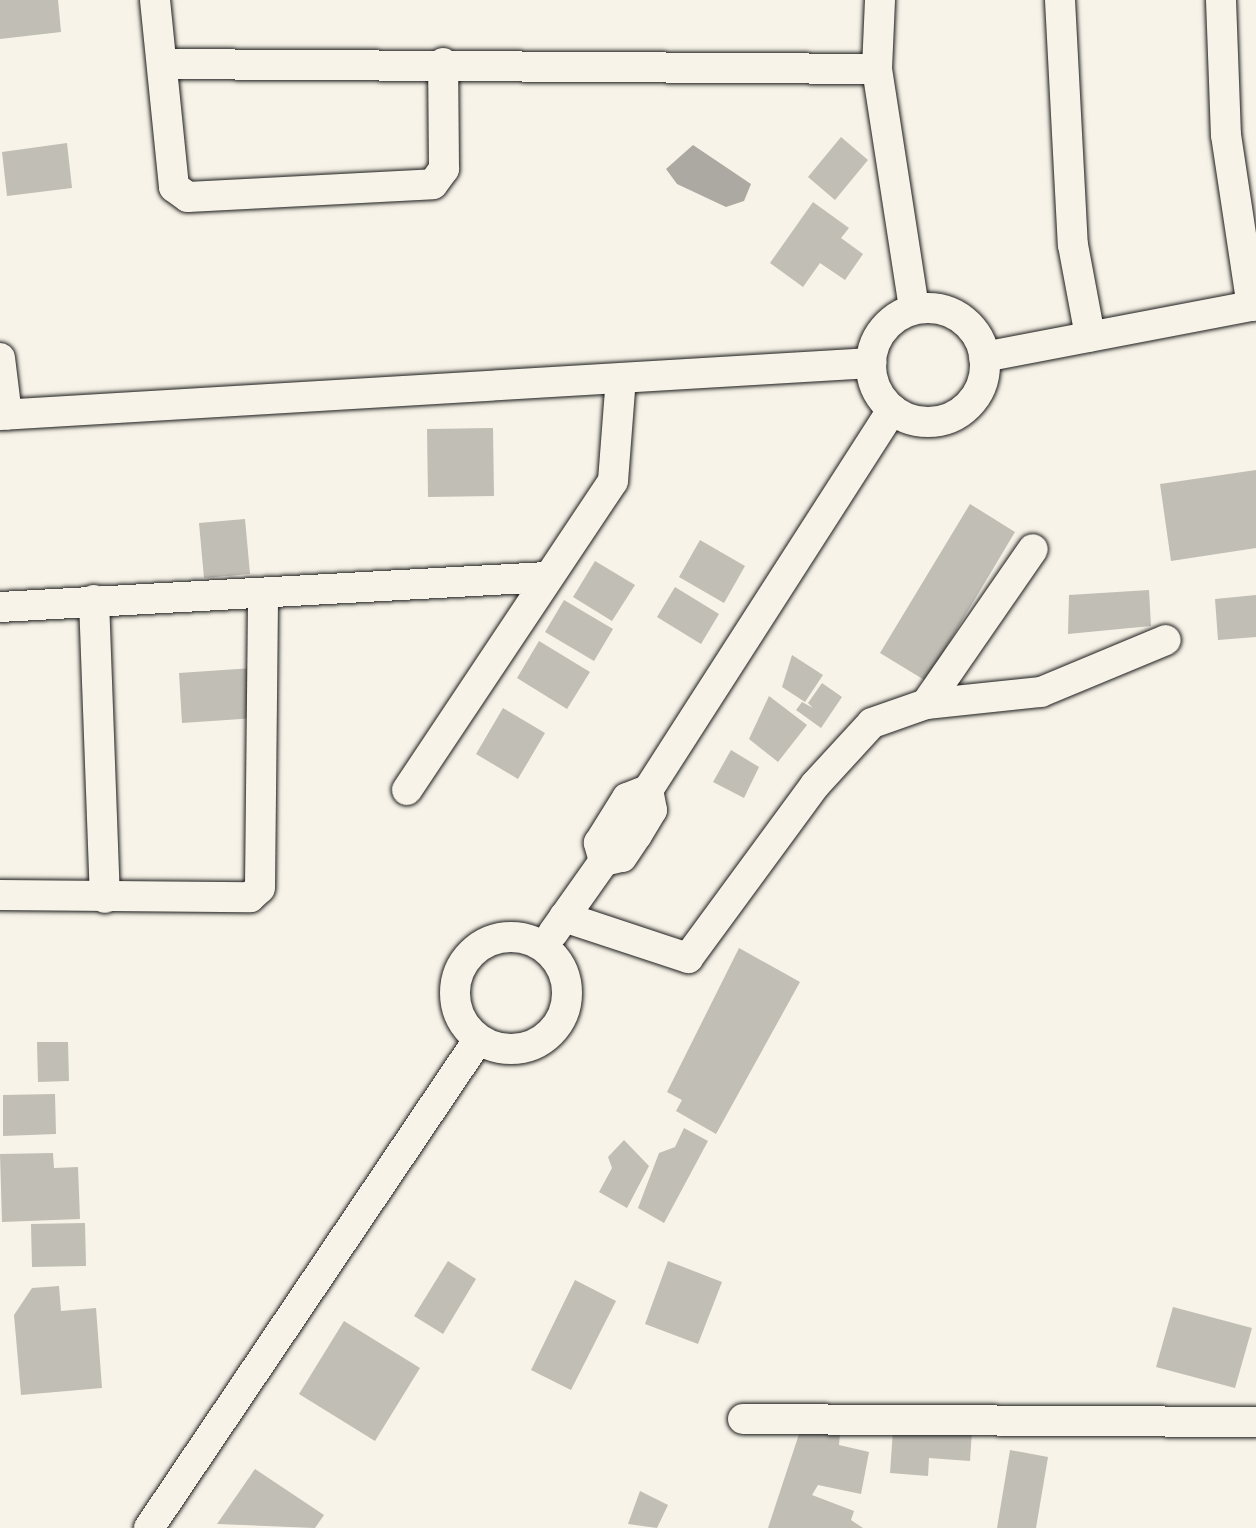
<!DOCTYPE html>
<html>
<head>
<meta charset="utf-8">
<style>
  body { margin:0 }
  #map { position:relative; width:1256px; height:1528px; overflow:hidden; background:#f7f3e8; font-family:"Architects Daughter",sans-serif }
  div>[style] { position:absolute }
  .water>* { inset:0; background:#aca9a2 }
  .building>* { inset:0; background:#c0beb5 }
  .roads { filter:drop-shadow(0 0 2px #1c1c1c) drop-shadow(0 0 2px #1c1c1c) }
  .minor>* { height:30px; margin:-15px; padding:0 15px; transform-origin:15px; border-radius:15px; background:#f7f3e8 }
  .minor>.ring { margin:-15px; padding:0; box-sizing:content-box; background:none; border:30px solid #f7f3e8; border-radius:50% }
  span { translate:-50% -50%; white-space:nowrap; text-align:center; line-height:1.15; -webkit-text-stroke:8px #f7f3e8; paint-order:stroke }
</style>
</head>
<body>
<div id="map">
  <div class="water">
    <i style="clip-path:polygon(693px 145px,751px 184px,744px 201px,726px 207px,677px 184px,666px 169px)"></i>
  </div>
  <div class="building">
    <i style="clip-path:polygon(0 0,58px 0,61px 32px,0 39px)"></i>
    <i style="clip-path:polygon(841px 137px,868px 160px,835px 200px,808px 177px)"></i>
    <i style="clip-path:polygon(67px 143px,72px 188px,7px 196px,2px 152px)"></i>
    <i style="clip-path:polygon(813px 202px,849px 228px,841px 238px,863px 254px,845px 280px,820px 263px,803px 287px,770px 263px)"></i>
    <i style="clip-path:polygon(493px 428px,494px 496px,428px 497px,427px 429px)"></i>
    <i style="clip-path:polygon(1256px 470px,1256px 548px,1171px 561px,1160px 484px)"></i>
    <i style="clip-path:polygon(970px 504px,1015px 532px,926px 681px,880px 653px)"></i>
    <i style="clip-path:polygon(245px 519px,250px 574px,204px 578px,199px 523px)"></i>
    <i style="clip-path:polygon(700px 540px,745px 566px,724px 603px,679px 577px)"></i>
    <i style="clip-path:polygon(595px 561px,635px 585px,612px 621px,573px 597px)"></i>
    <i style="clip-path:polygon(675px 587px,719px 614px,701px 644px,657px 617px)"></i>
    <i style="clip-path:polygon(1149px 590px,1151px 626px,1068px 634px,1069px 595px)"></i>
    <i style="clip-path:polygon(1256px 595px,1256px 637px,1218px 640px,1215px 599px)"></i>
    <i style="clip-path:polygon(564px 600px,613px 629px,594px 661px,545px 632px)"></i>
    <i style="clip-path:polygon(539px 641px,590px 672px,567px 709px,517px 678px)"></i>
    <i style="clip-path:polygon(792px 655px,823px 675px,805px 702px,782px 687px)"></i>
    <i style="clip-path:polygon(253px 668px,256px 718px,182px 723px,179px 673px)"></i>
    <i style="clip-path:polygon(822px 683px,842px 697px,821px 728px,796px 710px,802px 702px,813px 708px,808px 703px)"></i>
    <i style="clip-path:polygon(769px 696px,807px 725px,778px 762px,749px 739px)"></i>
    <i style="clip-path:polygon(503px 708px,545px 733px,518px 779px,476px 754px)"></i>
    <i style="clip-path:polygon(731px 750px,759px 767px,744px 798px,713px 782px)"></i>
    <i style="clip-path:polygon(739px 948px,800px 982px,716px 1134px,676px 1111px,682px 1100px,667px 1092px)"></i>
    <i style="clip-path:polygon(37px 1042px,68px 1042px,69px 1081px,38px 1082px)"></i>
    <i style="clip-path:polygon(55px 1094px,56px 1134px,3px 1136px,3px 1095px)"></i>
    <i style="clip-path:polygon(684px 1128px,708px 1141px,664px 1223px,638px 1208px,659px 1153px,675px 1147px)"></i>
    <i style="clip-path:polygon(624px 1140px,649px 1166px,627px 1208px,599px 1192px,612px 1168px,608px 1157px)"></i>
    <i style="clip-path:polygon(53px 1153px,54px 1168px,78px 1167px,80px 1219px,2px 1222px,0 1154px)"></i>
    <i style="clip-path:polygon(85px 1223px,86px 1266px,32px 1267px,31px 1224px)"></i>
    <i style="clip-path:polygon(448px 1261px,476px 1279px,443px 1334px,414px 1316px)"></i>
    <i style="clip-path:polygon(668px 1261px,722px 1282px,698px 1344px,645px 1324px)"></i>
    <i style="clip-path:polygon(575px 1280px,616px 1301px,571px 1390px,531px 1370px)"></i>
    <i style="clip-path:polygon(59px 1286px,61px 1311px,96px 1308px,102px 1388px,21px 1395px,14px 1315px,32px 1288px)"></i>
    <i style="clip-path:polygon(1173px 1307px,1252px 1328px,1235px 1388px,1156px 1367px)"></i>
    <i style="clip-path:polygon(344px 1321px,420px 1368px,375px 1441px,299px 1394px)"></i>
    <i style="clip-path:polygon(802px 1425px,840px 1433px,839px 1445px,869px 1452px,861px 1494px,818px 1485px,812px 1495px,854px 1511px,851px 1520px,863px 1528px,768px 1528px)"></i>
    <i style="clip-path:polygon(893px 1430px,972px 1430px,970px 1461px,929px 1458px,928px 1476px,890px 1473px)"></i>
    <i style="clip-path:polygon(1010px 1450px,1048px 1457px,1036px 1528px,997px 1528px)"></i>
    <i style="clip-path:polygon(255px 1469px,324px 1515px,315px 1528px,217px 1524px)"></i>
    <i style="clip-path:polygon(640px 1491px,668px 1505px,657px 1528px,628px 1524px)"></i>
  </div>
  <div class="roads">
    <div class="minor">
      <i style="left:155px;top:0;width:188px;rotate:84.2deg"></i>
      <i style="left:174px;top:187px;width:17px;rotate:36deg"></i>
      <i style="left:188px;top:197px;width:245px;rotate:-3deg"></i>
      <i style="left:433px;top:184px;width:19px;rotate:-54deg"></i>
      <i style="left:444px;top:169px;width:106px;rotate:-90.5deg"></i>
      <i style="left:880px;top:0;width:69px;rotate:92.5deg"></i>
      <i style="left:877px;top:69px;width:243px;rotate:81.2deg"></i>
      <i style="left:1060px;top:0;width:245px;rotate:87deg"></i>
      <i style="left:1073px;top:245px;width:93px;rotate:79.4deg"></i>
      <i style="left:1221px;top:0;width:135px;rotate:87.9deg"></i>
      <i style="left:1226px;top:135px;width:173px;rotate:81.4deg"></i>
      <i style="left:163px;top:64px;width:714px;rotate:0.4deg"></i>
      <i class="ring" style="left:871px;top:308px;width:84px;height:84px"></i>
      <i style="left:984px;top:357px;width:277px;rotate:-10.8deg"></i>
      <i style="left:0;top:358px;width:57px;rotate:83deg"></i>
      <i style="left:0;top:415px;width:873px;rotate:-3.42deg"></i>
      <i style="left:94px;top:600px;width:298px;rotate:87.9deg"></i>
      <i style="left:0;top:607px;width:547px;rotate:-3.14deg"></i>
      <i style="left:926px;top:704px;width:188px;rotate:-55.4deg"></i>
      <i style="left:407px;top:790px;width:371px;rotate:-56.3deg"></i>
      <i style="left:613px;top:481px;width:103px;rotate:-85.6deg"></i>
      <i style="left:604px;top:861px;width:19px;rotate:-106deg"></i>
      <i style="left:599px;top:843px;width:53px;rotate:-58.1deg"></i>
      <i style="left:627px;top:798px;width:22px;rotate:-21deg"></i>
      <i style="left:648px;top:790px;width:452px;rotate:-57.3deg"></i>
      <i style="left:0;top:895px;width:250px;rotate:0.5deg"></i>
      <i style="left:250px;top:897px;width:13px;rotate:-42deg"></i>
      <i style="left:260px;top:888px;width:295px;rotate:-89.4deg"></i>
      <i style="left:564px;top:917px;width:131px;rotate:18.3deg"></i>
      <i style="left:688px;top:958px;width:215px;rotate:-53.7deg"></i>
      <i style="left:815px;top:785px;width:84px;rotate:-47.4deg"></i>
      <i style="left:872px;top:723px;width:57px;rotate:-19.4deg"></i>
      <i style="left:926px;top:704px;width:116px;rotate:-6deg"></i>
      <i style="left:1041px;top:692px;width:135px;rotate:-22.6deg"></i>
      <i style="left:553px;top:933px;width:88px;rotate:-54.7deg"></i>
      <i style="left:604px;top:861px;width:18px;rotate:-13deg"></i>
      <i style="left:622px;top:857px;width:27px;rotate:-56deg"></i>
      <i style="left:637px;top:835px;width:29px;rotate:-59deg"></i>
      <i style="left:652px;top:810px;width:20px;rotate:-101deg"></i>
      <i class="ring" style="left:455px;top:937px;width:82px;height:82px"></i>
      <i style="left:743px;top:1419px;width:513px;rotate:0.34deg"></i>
      <i style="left:149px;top:1528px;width:589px;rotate:-56.01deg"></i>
    </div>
  </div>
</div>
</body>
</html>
